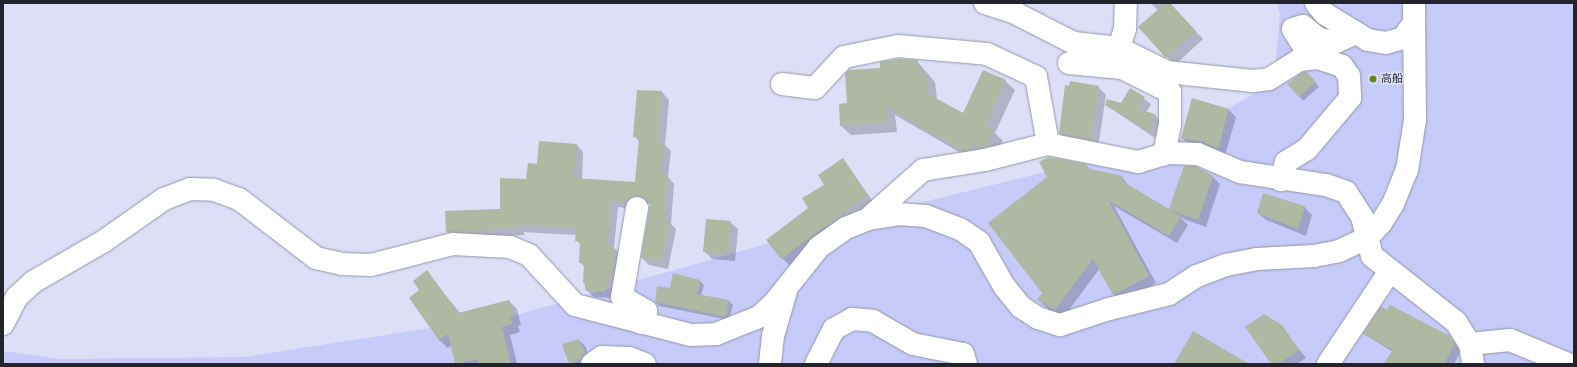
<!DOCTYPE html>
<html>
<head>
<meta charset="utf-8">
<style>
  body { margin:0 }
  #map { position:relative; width:1577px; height:367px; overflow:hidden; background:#dddff7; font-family:"Varela Round","Noto Sans JP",sans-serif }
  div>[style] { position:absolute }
  .green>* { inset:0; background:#c7cbf9 }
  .shadow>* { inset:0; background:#0003 }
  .building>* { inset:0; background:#aeb8a2 }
  .roads { filter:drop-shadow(0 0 1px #9496ac) drop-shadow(0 0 1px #9496ac) }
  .minor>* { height:22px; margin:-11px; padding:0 11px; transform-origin:11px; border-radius:11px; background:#fff }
  .dots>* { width:11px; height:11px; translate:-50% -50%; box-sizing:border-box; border:2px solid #dddff7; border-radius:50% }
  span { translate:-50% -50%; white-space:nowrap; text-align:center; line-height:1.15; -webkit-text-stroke:3px #dddff7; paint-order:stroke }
  .poi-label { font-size:11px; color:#22232b }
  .left { translate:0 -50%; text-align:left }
  .frame { position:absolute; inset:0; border:4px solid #22232b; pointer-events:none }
</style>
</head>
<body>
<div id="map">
  <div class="green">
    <i style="clip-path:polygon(1277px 3px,1574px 3px,1574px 364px,3px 364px,3px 351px,61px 359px,244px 357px,520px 314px,850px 220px,1179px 139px,1274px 81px,1280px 14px)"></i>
  </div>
  <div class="shadow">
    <i style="clip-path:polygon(1151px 3px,1169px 3px,1203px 39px,1175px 65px,1167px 57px,1158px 10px)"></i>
    <i style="clip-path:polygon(917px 61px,935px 82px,937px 99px,963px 114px,984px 71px,1005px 81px,1015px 90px,995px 133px,1003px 141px,995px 156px,973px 160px,895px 115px,897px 132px,851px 135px,841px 126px,840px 105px,848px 104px,881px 69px)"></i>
    <i style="clip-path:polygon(1311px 77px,1319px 87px,1303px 101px,1289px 84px)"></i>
    <i style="clip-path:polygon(1098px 87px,1106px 95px,1098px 147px,1068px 141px,1060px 133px)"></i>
    <i style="clip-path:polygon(1131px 89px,1151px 104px,1146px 113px,1155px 115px,1161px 122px,1155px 138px,1106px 105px,1121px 104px)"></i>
    <i style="clip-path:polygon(662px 92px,669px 100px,665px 145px,671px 151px,668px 177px,674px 184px,671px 224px,676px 229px,668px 269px,649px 265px,642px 258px,651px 205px,648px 203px,640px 203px,634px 209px,618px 207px,614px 248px,621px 254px,612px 298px,594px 297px,586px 290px,584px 282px,585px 267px,580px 262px,581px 245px,576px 240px,576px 235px,524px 232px,524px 235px,454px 239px,447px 231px,501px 210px,538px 165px,576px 144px,583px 152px,582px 180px,636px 184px,640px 142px,634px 136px)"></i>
    <i style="clip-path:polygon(1228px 109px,1236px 117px,1225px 156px,1190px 146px,1182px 138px)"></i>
    <i style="clip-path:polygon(843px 160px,874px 203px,789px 265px,782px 258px,809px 208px)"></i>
    <i style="clip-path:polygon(1086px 165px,1091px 170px,1122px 177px,1129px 187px,1170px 211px,1184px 167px,1195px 167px,1210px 174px,1220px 184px,1206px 227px,1181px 218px,1188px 225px,1177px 243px,1114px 206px,1156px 283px,1122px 302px,1114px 294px,1100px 268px,1063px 318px,1055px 315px,1038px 300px,1043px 293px)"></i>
    <i style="clip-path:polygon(1304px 207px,1312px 215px,1306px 236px,1266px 220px,1258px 213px)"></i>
    <i style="clip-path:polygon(730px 222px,738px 229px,735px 261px,712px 259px,704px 251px)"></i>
    <i style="clip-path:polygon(427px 272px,460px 313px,509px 301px,517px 309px,521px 325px,518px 326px,520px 332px,510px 335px,517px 364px,456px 364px,451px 346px,448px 348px,439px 340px,410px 298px,421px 290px)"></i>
    <i style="clip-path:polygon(674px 274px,700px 281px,704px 285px,701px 296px,729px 301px,733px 305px,729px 320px,659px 306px,656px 302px,671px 290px)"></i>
    <i style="clip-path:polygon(1281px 326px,1306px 358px,1297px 364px,1272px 364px)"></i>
    <i style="clip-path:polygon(1364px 334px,1449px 337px,1461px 351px,1454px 364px,1384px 364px,1393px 352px)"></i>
    <i style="clip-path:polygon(579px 340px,586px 347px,590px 364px,570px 364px,563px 345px)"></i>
  </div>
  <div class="building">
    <i style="clip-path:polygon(1165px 3px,1170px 3px,1196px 31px,1166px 58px,1138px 27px)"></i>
    <i style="clip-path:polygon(899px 59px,918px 60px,919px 73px,926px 72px,928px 94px,963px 113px,983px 70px,1006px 80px,985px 126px,995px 131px,986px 147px,981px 148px,974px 144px,971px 150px,963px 151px,887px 107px,888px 123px,840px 126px,839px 104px,847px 103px,845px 74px,849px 70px,880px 68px,880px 62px)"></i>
    <i style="clip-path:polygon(1303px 72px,1307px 72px,1316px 82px,1299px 97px,1287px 84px)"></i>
    <i style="clip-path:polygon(1070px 81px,1099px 86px,1091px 140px,1059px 133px,1065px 85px,1069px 86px)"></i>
    <i style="clip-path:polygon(1130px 88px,1145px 97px,1138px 109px,1155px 114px,1149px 132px,1105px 105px,1107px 99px,1121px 103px)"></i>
    <i style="clip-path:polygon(637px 90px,662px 91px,658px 142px,664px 143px,661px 174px,668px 175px,664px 222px,670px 221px,661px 263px,641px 258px,650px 204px,639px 196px,632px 196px,626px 202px,611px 201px,607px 246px,614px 246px,612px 271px,605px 292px,585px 290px,586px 283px,583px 283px,584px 263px,579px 263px,580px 241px,575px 241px,576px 228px,517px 225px,517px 228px,488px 229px,488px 231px,446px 232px,445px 211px,500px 209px,500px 178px,526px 179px,528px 163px,537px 164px,539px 141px,577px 144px,574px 178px,635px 182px,639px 137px,633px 137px)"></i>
    <i style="clip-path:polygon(1192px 98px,1229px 109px,1218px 149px,1203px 142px,1181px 138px)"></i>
    <i style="clip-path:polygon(1048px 157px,1087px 164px,1086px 168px,1123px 176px,1122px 181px,1169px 209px,1184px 166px,1195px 166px,1213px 176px,1198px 220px,1170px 210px,1181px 216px,1169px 236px,1108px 200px,1149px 276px,1113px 295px,1093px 259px,1055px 310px,1037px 300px,1042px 293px,988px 223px,1047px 177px,1039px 162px)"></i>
    <i style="clip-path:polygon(843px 158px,868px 195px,781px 259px,766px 240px,808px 208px,802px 198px,824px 185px,818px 175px)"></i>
    <i style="clip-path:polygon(1263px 193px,1305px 206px,1298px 229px,1257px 213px)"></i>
    <i style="clip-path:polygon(706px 219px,731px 221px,728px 254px,703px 252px)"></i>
    <i style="clip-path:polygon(427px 270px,458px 313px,509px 300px,513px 317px,510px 318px,512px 324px,502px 327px,511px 364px,479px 364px,478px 359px,455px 364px,448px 334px,439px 340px,409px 298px,419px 290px,413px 281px)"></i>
    <i style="clip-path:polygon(673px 273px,700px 280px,697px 294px,729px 300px,726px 317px,655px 302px,657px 286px,670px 288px)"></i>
    <i style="clip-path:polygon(1390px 305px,1450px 336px,1455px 343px,1444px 364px,1383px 364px,1393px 350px,1363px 334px,1381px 306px,1387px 310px)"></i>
    <i style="clip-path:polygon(1264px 314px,1282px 325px,1299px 350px,1279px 364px,1271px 364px,1245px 327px)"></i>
    <i style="clip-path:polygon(1193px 331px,1249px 364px,1174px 364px)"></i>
    <i style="clip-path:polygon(579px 339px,585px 354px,580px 360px,569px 364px,562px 344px)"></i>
  </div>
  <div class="roads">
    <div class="minor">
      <i style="left:985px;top:3px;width:32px;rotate:18deg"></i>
      <i style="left:1015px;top:13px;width:66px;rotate:27deg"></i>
      <i style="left:1074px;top:43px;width:45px;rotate:6.3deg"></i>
      <i style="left:1119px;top:48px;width:54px;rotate:26.6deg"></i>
      <i style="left:1167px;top:72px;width:86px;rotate:6deg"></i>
      <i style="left:1253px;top:81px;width:16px;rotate:-7deg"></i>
      <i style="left:1269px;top:79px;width:36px;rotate:-32deg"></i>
      <i style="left:1299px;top:60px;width:19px;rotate:-6deg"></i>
      <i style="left:1318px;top:58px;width:25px;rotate:18deg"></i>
      <i style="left:1342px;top:66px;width:12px;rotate:55deg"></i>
      <i style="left:1349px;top:76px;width:22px;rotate:87deg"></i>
      <i style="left:1350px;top:98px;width:67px;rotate:130.1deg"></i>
      <i style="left:1307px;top:149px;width:25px;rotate:148deg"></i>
      <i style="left:1286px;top:162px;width:19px;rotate:106deg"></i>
      <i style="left:1316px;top:3px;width:14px;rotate:51deg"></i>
      <i style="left:1325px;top:14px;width:50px;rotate:31.2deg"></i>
      <i style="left:1368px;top:40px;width:18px;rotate:9deg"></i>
      <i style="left:1386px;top:43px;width:18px;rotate:-16deg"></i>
      <i style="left:1403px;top:38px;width:19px;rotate:-54deg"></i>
      <i style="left:1119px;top:48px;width:21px;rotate:-73deg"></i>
      <i style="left:1125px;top:28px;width:25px;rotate:-88deg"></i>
      <i style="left:1311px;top:58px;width:34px;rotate:-122deg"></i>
      <i style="left:1293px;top:29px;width:10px;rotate:-17deg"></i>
      <i style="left:1303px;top:26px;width:21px;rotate:39deg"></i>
      <i style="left:1319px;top:39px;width:17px;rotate:10deg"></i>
      <i style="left:1336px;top:42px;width:22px;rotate:-24deg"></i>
      <i style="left:1069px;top:63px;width:53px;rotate:5.4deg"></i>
      <i style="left:1122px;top:68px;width:54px;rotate:26.6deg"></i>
      <i style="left:1170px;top:92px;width:32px;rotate:90deg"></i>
      <i style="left:1170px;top:124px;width:31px;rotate:101deg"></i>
      <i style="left:782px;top:84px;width:33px;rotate:7deg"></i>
      <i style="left:815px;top:88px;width:42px;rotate:-46.9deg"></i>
      <i style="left:844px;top:57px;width:55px;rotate:-11.5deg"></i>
      <i style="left:898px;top:46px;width:89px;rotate:5.1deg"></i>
      <i style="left:987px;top:54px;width:54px;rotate:25.1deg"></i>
      <i style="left:1036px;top:77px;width:68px;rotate:79.8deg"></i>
      <i style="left:637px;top:208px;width:90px;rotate:99.6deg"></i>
      <i style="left:622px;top:297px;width:28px;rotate:30deg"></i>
      <i style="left:646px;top:311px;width:13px;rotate:113deg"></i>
      <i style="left:870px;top:217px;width:71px;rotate:-41.6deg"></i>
      <i style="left:923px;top:170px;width:63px;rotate:-9.2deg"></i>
      <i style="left:985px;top:160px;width:65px;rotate:-14.3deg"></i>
      <i style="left:1048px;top:144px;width:92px;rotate:11.3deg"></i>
      <i style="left:1138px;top:162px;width:31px;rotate:-17deg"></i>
      <i style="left:1168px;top:153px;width:30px;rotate:2deg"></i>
      <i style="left:1198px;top:154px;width:46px;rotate:23.2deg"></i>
      <i style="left:1240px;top:172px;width:87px;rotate:8.6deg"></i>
      <i style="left:1326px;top:185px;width:21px;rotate:19deg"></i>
      <i style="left:1346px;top:192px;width:30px;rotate:57deg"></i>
      <i style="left:1362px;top:217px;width:40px;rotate:75.6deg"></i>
      <i style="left:1372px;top:256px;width:107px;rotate:38.2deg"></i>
      <i style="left:1456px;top:322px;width:26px;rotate:58deg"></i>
      <i style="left:1470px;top:344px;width:20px;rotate:81deg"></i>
      <i style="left:3px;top:324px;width:30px;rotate:-63deg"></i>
      <i style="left:17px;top:297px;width:22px;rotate:-43deg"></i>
      <i style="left:33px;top:282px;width:82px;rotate:-30deg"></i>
      <i style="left:104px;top:241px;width:73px;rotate:-35deg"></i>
      <i style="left:164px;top:199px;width:28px;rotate:-21deg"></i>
      <i style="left:190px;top:189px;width:24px;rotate:2deg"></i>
      <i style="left:214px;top:190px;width:27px;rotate:20deg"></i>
      <i style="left:239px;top:199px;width:97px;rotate:37.5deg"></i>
      <i style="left:316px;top:258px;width:27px;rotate:13deg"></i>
      <i style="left:342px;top:264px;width:29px;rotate:2deg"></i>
      <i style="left:371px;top:265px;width:85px;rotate:-14.4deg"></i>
      <i style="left:453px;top:244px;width:57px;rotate:3deg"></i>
      <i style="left:510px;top:247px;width:21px;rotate:23deg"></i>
      <i style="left:529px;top:255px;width:68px;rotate:47.4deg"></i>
      <i style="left:575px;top:305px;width:120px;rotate:14.5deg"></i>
      <i style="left:691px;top:335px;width:25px;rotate:-2deg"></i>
      <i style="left:716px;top:334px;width:46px;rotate:-21.6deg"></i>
      <i style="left:759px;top:317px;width:22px;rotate:-43deg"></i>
      <i style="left:775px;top:302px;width:70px;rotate:-51.3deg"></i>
      <i style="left:819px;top:247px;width:33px;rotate:-35deg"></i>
      <i style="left:846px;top:228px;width:24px;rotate:-22deg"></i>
      <i style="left:868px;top:219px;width:30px;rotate:-9deg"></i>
      <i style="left:898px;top:214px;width:28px;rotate:4deg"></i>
      <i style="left:926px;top:216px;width:36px;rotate:21deg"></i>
      <i style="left:960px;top:229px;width:23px;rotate:34deg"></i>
      <i style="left:979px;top:242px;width:51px;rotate:60.4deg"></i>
      <i style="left:1004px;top:286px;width:27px;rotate:51deg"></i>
      <i style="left:1021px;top:307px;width:20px;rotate:33deg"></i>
      <i style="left:1038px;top:318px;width:23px;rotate:18deg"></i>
      <i style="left:1060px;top:325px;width:52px;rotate:-18.1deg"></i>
      <i style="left:1109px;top:309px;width:62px;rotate:-14deg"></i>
      <i style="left:1169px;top:294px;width:33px;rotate:-33deg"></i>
      <i style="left:1197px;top:276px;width:31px;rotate:-21deg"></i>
      <i style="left:1226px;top:265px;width:32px;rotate:-11deg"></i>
      <i style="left:1257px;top:259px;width:57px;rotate:-3deg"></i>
      <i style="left:1314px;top:256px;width:25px;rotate:-11deg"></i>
      <i style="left:1339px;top:251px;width:31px;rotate:-25deg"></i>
      <i style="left:1367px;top:238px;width:21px;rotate:-47deg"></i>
      <i style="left:1381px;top:223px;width:22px;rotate:-58deg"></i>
      <i style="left:1393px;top:204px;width:37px;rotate:-68deg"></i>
      <i style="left:1407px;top:170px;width:51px;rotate:-80.9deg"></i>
      <i style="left:1415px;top:120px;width:117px;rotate:-90.5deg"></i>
      <i style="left:1470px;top:344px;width:40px;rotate:-5.7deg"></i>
      <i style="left:1510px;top:340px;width:63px;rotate:22.5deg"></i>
      <i style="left:592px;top:364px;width:12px;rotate:-35deg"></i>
      <i style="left:602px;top:357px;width:27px;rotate:2deg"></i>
      <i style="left:629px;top:358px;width:17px;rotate:21deg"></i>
      <i style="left:770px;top:364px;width:28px;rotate:-84deg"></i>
      <i style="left:773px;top:336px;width:47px;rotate:-73.9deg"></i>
      <i style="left:816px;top:364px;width:39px;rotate:-63deg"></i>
      <i style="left:834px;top:329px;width:21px;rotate:-29deg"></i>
      <i style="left:852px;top:319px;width:21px;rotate:5deg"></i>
      <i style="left:873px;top:321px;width:46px;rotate:29.9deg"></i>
      <i style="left:913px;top:344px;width:51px;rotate:11.3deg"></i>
      <i style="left:963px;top:354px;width:10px;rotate:73deg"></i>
      <i style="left:1328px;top:364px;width:112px;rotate:-56.3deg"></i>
    </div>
  </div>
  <div class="dots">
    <i style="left:1373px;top:79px;background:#668b15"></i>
  </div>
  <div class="poi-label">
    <span class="left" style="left:1381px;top:79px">高船</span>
  </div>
  <div class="frame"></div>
</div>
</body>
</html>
